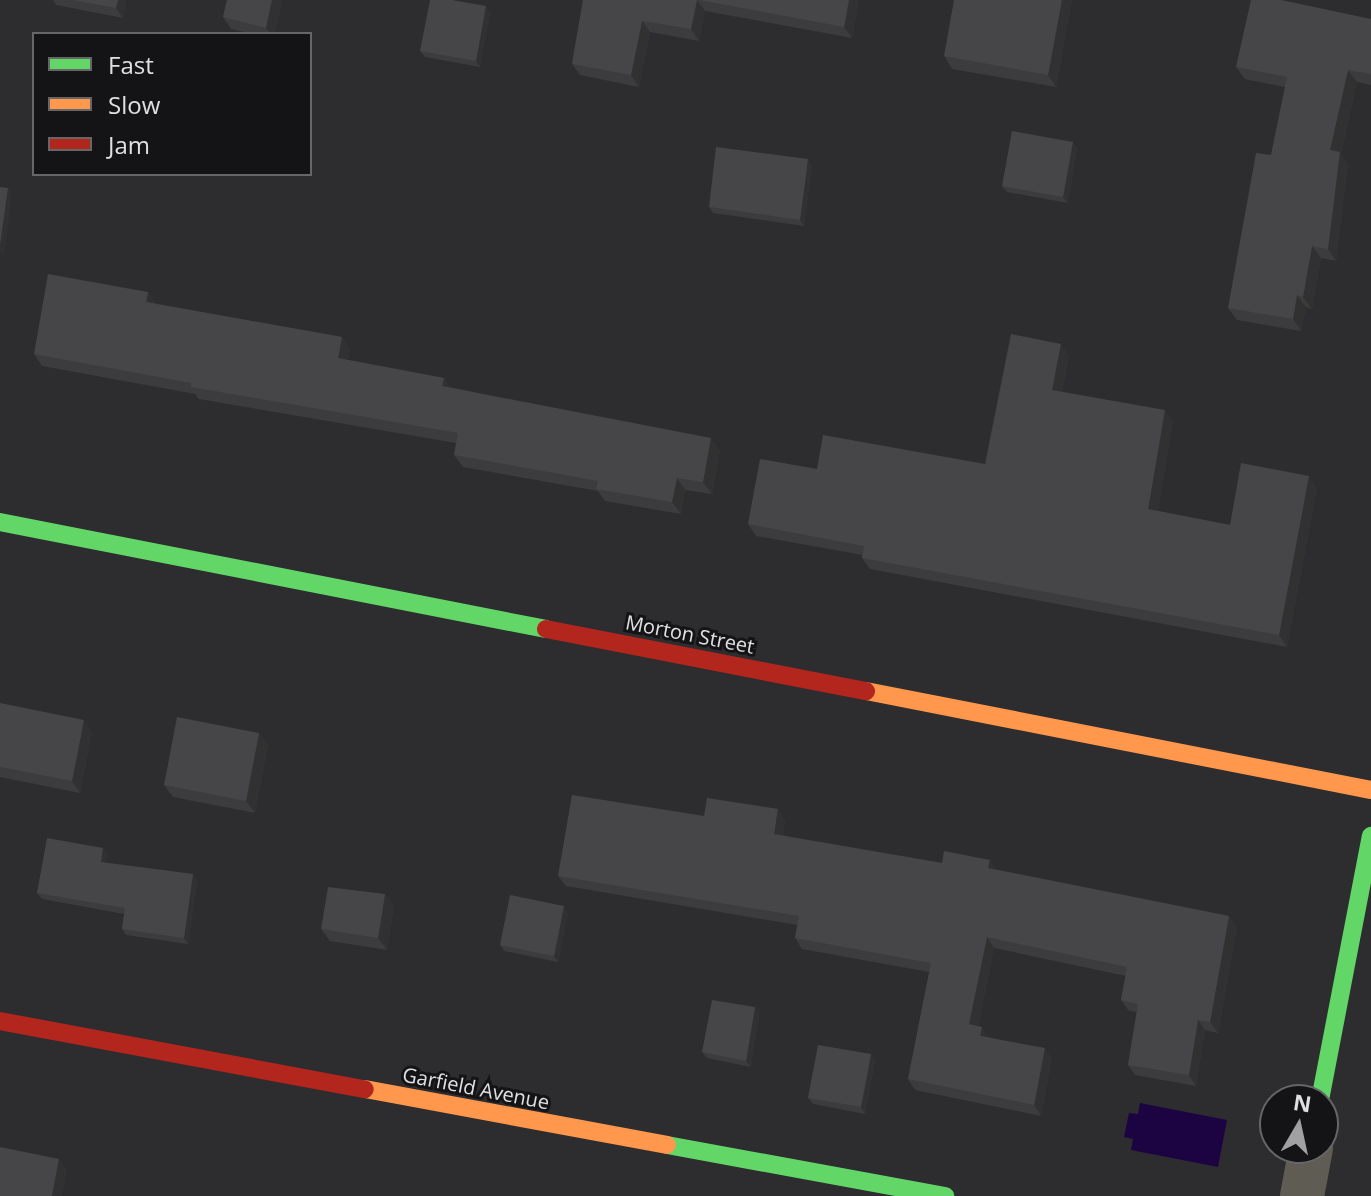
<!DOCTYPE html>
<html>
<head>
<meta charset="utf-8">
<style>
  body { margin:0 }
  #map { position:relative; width:1371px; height:1196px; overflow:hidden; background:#2d2c2f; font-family:"Open Sans",sans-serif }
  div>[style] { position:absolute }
  .water>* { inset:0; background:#1c0442 }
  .street>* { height:44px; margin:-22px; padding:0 22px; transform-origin:22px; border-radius:22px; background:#5f5c53 }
  .fast>* { height:18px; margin:-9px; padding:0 9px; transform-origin:9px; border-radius:9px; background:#63d668 }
  .slow>* { height:18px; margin:-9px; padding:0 9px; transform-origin:9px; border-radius:9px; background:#ff974d }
  .jam>* { height:18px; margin:-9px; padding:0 9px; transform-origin:9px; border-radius:9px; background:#b3261e }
  .wall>* { inset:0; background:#3c3c3e }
  .shaded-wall>* { inset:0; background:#313132 }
  .building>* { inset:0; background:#464648 }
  span { translate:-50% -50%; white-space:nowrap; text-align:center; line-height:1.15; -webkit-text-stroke:6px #141416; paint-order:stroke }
  .street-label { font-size:20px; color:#e0e0e3 }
  .legend { position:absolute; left:32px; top:32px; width:280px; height:144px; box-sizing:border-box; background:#141416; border:2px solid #666668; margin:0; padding:10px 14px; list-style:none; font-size:24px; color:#e0e0e3 }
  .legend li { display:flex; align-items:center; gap:16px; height:40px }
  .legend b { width:40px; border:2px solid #666668 }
  .north { position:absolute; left:1259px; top:1084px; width:80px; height:80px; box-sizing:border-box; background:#141416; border:2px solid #666668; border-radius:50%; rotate:9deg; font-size:22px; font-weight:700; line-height:32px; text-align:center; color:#e0e0e3 }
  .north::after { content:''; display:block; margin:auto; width:28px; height:36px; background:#a1a1a4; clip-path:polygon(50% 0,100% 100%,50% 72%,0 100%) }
</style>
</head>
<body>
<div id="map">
  <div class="water">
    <i style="clip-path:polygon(1140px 1103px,1227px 1120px,1218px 1167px,1131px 1150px,1133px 1139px,1124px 1137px,1129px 1113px,1138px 1114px)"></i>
  </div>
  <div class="street">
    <i style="left:1302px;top:1196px;width:49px;rotate:-79.4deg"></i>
  </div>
  <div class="fast">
    <i style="left:0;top:522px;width:556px;rotate:11.09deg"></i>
    <i style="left:1320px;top:1100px;width:269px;rotate:-79.1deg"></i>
    <i style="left:667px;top:1145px;width:283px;rotate:10.4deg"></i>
  </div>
  <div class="slow">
    <i style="left:866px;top:691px;width:515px;rotate:11.09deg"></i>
    <i style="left:365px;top:1089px;width:307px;rotate:10.5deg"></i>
  </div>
  <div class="jam">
    <i style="left:546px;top:629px;width:326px;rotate:11deg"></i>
    <i style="left:0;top:1021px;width:371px;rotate:10.6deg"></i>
  </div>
  <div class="wall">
    <i style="clip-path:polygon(53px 0,126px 0,123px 18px,56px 5px)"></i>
    <i style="clip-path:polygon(227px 0,275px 34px,253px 34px,231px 29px,223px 17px)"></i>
    <i style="clip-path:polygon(583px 0,859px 0,852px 38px,705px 11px,699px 41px,650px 32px,639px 87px,580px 75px,572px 64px)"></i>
    <i style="clip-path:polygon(1072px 0,1056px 87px,952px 69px,944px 56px)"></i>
    <i style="clip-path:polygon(490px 13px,480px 67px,425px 57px,420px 51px)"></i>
    <i style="clip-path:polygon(1371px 19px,1371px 85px,1357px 82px,1341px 154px,1348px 164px,1336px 261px,1321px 258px,1312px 309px,1306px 307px,1301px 331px,1237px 320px,1228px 308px,1271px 155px,1285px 87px,1245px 79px,1236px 67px)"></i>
    <i style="clip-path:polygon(1077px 148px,1068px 203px,1007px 192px,1002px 186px)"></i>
    <i style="clip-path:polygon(812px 165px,804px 226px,713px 213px,709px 207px)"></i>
    <i style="clip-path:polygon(148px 292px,156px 304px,342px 337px,350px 349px,348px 360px,444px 378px,450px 387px,720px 450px,712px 494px,685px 490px,681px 514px,605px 501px,598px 491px,463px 467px,454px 455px,456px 443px,199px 399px,195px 394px,42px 366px,34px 354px)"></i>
    <i style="clip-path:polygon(1069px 355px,1062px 392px,1173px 421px,1158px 511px,1230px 525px,1317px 487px,1287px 647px,870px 569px,862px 558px,863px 555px,756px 536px,748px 524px,985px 464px)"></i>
    <i style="clip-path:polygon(0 703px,92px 732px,80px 793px,0 777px)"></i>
    <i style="clip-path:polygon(259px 733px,268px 745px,255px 813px,173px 797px,164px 785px)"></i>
    <i style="clip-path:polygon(785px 820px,783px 836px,942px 863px,997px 870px,1229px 916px,1237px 927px,1218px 1033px,1205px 1030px,1196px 1086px,1135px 1075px,1128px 1065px,1137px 1012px,1129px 1011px,1121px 1000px,1126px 976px,994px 948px,978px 1026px,989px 1037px,1052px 1058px,1041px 1116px,915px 1090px,908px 1079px,929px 972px,802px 949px,795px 938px,797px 925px,566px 886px,558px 876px)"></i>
    <i style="clip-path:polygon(108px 854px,106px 863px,193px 874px,197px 881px,188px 944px,126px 935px,122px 929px,124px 914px,42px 899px,37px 893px)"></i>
    <i style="clip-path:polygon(385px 894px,394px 906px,387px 950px,330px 941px,321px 929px)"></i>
    <i style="clip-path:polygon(568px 913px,558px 962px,504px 951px,500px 945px)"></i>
    <i style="clip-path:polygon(755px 1007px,759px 1014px,751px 1067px,707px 1058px,702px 1052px)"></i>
    <i style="clip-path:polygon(871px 1054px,875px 1061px,865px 1114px,813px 1104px,808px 1098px)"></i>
  </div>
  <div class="shaded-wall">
    <i style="clip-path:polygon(118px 0,126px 0,123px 18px,116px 8px)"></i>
    <i style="clip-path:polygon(272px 0,283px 0,275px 34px,271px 34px,266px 28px)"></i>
    <i style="clip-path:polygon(697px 0,705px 11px,699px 41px,691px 29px)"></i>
    <i style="clip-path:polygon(849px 0,859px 0,852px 38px,844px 27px)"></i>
    <i style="clip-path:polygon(1062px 0,1072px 0,1056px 87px,1048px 75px)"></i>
    <i style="clip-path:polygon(486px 6px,490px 13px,480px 67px,476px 61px)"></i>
    <i style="clip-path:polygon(642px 21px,650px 32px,639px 87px,631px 75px)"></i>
    <i style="clip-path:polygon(1348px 70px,1357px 82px,1341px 154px,1348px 164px,1336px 261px,1328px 249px,1330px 150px)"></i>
    <i style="clip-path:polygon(1073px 142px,1077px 148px,1068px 203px,1063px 197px)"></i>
    <i style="clip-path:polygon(808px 159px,812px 165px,804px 226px,800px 220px)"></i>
    <i style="clip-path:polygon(8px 188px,12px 194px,4px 256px,0 250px,0 245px)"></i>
    <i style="clip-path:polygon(1312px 246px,1321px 258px,1312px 309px,1303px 297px)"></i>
    <i style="clip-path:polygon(148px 292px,157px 304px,146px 302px)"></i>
    <i style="clip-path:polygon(1297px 295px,1306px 307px,1301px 331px,1293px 319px)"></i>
    <i style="clip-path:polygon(342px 337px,350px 349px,346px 370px,338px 358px)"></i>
    <i style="clip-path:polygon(1061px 344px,1069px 355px,1060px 401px,1052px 390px)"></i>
    <i style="clip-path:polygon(444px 378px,452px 390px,442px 386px)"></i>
    <i style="clip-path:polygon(1165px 410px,1173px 421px,1156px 521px,1148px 509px)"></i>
    <i style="clip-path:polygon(711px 438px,720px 450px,712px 494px,703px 482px)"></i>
    <i style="clip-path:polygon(1309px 476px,1317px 487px,1287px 647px,1279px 635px)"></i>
    <i style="clip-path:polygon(677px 478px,685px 490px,681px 514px,672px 502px)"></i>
    <i style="clip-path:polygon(84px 720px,92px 732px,80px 793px,72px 781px)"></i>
    <i style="clip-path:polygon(259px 733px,268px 745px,255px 813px,246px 801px)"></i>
    <i style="clip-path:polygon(778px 809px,785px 820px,781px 845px,774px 834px)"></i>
    <i style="clip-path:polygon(103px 848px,108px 854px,105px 869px,101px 862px)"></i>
    <i style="clip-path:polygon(990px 860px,997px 871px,988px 868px)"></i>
    <i style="clip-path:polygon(193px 874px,197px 881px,188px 944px,184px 938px)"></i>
    <i style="clip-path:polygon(385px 894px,394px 906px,387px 950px,378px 938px)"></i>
    <i style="clip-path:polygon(564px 906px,568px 913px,558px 962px,554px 956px)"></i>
    <i style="clip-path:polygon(1229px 916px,1237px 927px,1218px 1033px,1210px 1022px)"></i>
    <i style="clip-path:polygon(987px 937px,994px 948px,976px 1035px,969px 1024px)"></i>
    <i style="clip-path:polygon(755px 1007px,759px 1014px,751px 1067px,746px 1061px)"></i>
    <i style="clip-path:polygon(1198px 1020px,1205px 1030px,1196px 1086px,1189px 1075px)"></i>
    <i style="clip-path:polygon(982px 1027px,989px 1037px,980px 1036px)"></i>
    <i style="clip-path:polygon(1045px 1048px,1052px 1058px,1041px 1116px,1034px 1105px)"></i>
    <i style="clip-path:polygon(871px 1054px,875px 1061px,865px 1114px,861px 1107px)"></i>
    <i style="clip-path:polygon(59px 1159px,67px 1171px,62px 1196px,52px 1196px)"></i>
  </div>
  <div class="building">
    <i style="clip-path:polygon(72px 0,118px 0,116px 8px)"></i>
    <i style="clip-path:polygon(227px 0,272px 0,266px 28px,223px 17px)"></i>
    <i style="clip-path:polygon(430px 0,452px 0,486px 6px,476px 61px,420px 51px)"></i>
    <i style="clip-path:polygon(583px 0,697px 0,691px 29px,642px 21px,631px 75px,572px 64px)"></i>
    <i style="clip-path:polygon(699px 0,849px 0,844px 27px)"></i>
    <i style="clip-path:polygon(954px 0,1062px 0,1048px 75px,944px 56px)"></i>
    <i style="clip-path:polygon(1251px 0,1281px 0,1371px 19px,1371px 74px,1348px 70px,1330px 150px,1340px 152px,1328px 249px,1312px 246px,1303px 297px,1297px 295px,1293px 319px,1228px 308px,1256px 153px,1271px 155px,1287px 77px,1236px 67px)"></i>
    <i style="clip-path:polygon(1012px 131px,1073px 142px,1063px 197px,1002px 186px)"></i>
    <i style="clip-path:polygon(716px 147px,808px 159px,800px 220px,709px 207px)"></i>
    <i style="clip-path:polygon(0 187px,8px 188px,0 245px)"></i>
    <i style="clip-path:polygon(48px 274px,148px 292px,146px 302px,342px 337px,338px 358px,444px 378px,442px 386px,711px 438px,703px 482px,677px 478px,672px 502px,596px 489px,598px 481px,454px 455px,458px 433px,191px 387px,191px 383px,34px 354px)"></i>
    <i style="clip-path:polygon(1011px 334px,1061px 344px,1052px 390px,1165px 410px,1148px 509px,1230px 525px,1241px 463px,1309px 476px,1279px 635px,862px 558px,864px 546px,748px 524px,760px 459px,817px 469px,823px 435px,985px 464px)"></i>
    <i style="clip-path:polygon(0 703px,84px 720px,72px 781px,0 767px)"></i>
    <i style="clip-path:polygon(177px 717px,259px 733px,246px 801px,164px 785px)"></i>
    <i style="clip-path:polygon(572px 795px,704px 816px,707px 798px,778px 809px,774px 834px,942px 863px,944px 851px,990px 860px,988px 868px,1229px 916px,1210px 1022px,1198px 1020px,1189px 1075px,1128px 1065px,1138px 1004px,1121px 1000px,1127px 967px,987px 937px,969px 1024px,982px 1027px,980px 1036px,1045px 1048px,1034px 1105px,908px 1079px,931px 963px,795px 938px,799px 916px,558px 876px)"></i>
    <i style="clip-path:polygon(47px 838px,103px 848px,101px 862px,193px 874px,184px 938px,122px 929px,125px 908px,37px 893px)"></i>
    <i style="clip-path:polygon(328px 887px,385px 894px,378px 938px,321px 929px)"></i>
    <i style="clip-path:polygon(510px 895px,564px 906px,554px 956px,500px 945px)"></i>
    <i style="clip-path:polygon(712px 1000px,755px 1007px,746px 1061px,702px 1052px)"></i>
    <i style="clip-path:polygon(818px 1045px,871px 1054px,861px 1107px,808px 1098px)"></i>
    <i style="clip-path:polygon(0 1147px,59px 1159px,52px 1196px,0 1196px)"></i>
  </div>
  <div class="street-label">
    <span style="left:690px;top:634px;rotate:11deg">Morton Street</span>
    <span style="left:476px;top:1088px;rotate:11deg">Garfield Avenue</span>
  </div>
  <ul class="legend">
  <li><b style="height:10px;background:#63d668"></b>Fast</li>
  <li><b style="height:10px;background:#ff974d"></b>Slow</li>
  <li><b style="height:10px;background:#b3261e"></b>Jam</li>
  </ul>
  <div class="north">N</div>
</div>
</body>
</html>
